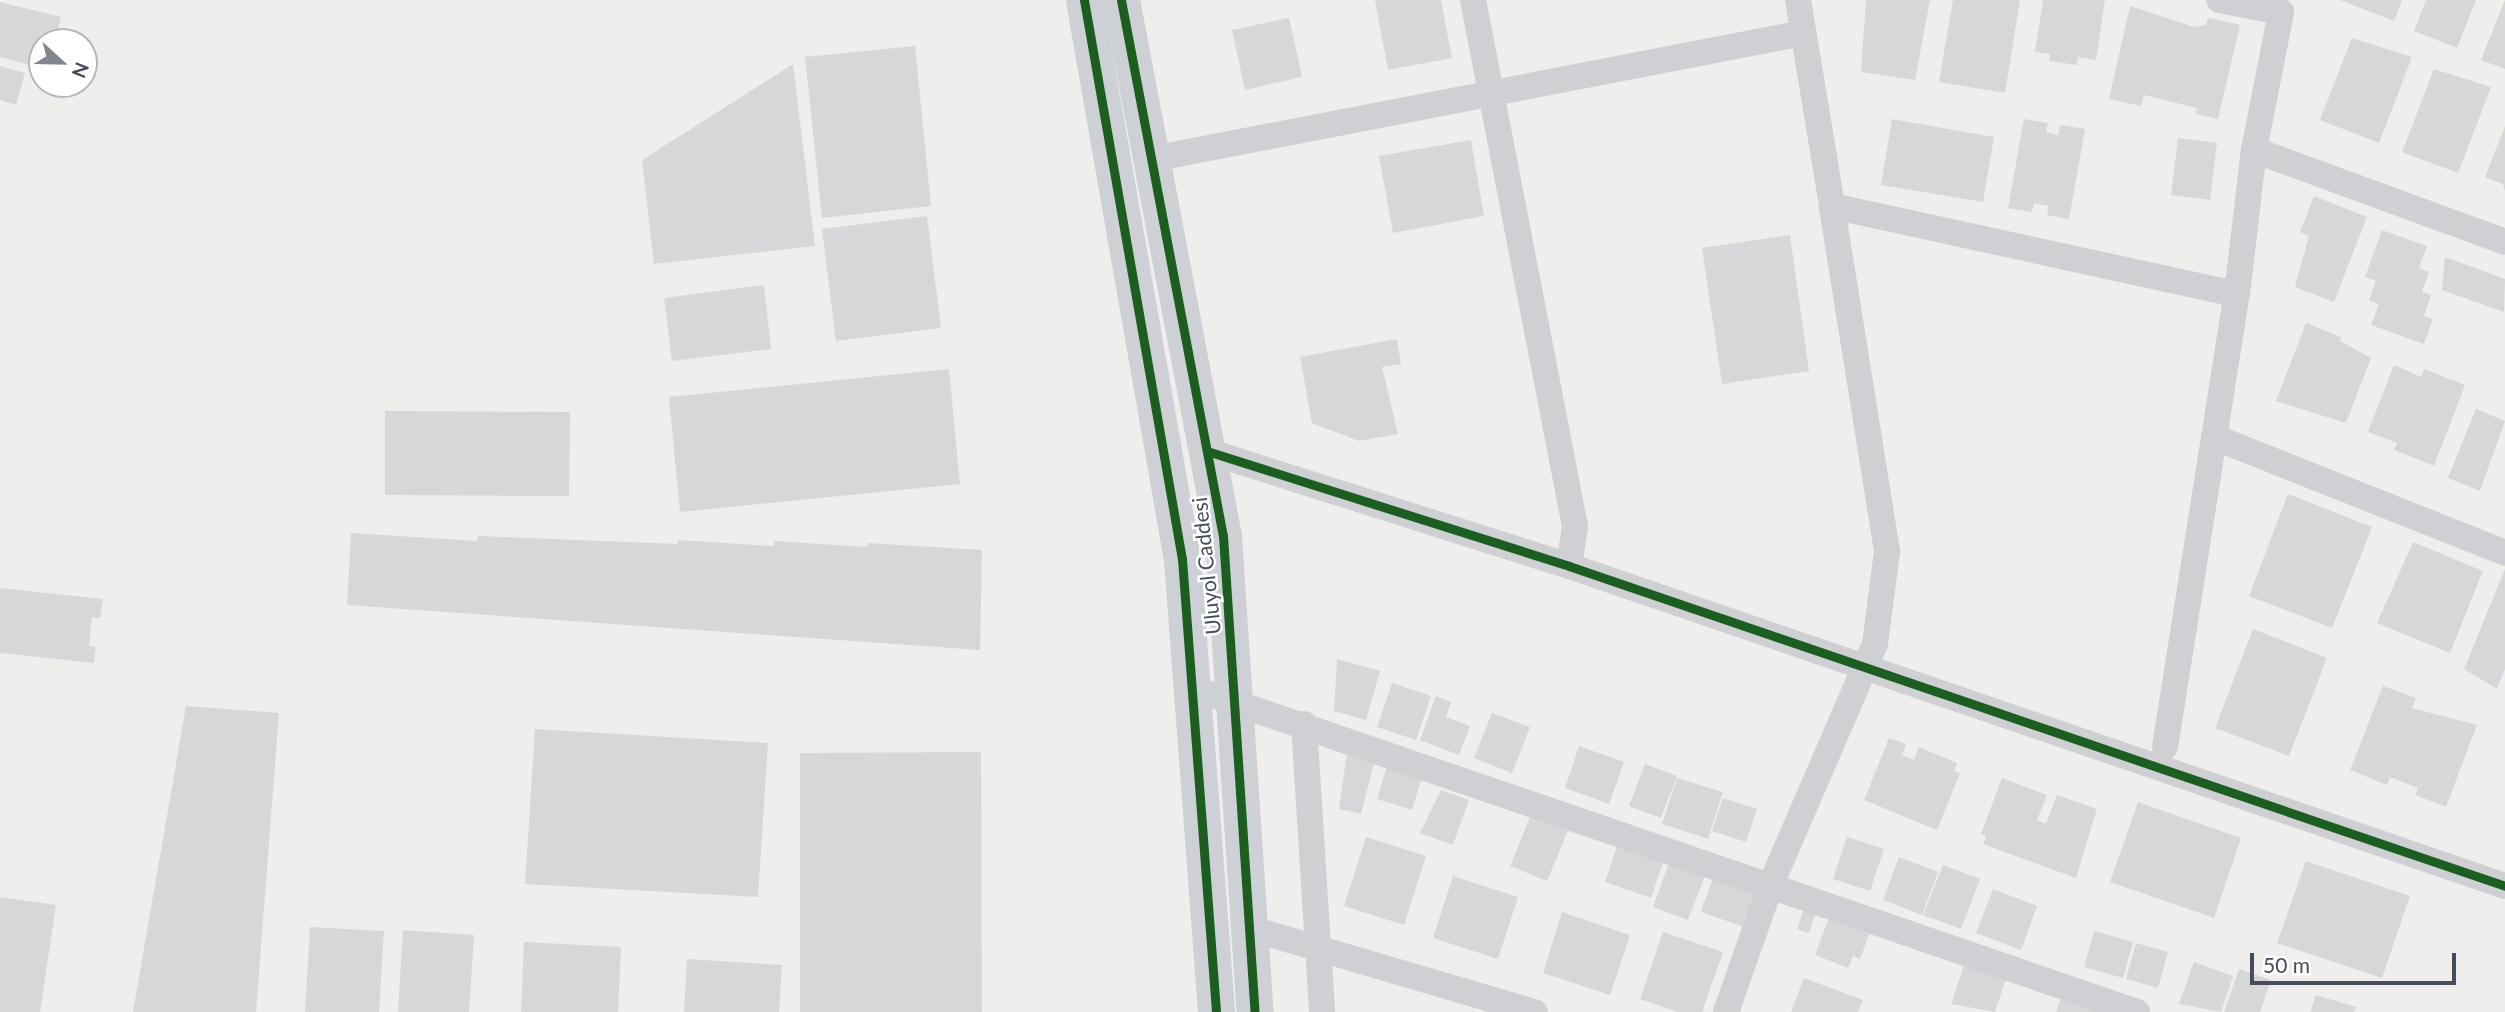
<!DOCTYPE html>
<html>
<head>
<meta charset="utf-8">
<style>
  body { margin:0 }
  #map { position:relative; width:2505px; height:1012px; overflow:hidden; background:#efeeed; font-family:Lato,sans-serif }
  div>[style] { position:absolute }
  .building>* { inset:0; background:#d7d7d9 }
  .street>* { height:26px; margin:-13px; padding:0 13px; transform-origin:13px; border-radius:13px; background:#ced0d4 }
  .secondary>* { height:37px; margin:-18.5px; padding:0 18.5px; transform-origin:18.5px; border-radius:18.5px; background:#cdd0d4 }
  .cycleway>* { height:9px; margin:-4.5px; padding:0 4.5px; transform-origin:4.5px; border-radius:4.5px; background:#1b5e20 }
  span { translate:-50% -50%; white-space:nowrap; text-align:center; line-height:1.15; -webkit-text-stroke:5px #fff; paint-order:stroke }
  .street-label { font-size:21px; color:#444d5c }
  .north { position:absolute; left:28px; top:28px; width:70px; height:70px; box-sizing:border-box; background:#fff; border:2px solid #b4b8be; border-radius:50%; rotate:112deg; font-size:19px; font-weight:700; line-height:28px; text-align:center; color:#444d5c }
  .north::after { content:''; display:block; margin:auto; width:24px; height:32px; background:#80858f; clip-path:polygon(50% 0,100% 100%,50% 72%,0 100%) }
  .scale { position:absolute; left:2250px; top:953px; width:206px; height:32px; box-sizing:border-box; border:4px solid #444d5c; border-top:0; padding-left:9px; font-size:21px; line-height:24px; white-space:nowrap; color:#444d5c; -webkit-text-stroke:5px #fff; paint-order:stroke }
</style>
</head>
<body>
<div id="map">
  <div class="building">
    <i style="clip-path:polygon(1375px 0,1441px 0,1452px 58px,1388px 70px)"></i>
    <i style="clip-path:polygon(1866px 0,1930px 0,1915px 80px,1861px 72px)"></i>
    <i style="clip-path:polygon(1953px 0,2020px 0,2005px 93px,1939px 82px)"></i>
    <i style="clip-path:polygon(2043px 0,2105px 0,2096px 60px,2078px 57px,2077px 65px,2049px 61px,2050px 54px,2035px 52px)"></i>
    <i style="clip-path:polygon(2340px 0,2402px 0,2394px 21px)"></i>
    <i style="clip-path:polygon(2426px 0,2476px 0,2457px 48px,2414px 31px)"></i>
    <i style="clip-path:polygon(2505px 0,2505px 69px,2481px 60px)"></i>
    <i style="clip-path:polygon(0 2px,61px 17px,55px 42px,42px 42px,42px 68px,0 57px)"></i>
    <i style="clip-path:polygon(2130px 6px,2194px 27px,2206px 25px,2208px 18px,2240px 25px,2218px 119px,2196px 114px,2197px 108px,2144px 95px,2141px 106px,2109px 99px)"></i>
    <i style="clip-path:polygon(1289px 18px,1302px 77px,1245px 90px,1232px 30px)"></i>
    <i style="clip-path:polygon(2352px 38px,2412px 57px,2379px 143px,2320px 120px)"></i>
    <i style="clip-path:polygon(915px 46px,931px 206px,822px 218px,805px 57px)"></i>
    <i style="clip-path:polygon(793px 64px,815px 246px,654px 264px,642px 160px)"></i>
    <i style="clip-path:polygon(0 66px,25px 73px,16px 105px,0 100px)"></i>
    <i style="clip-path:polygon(2434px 69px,2491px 87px,2458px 173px,2402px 152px)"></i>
    <i style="clip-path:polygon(1892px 119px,1994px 137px,1983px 202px,1881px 185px)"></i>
    <i style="clip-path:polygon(2024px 119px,2048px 123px,2046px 132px,2058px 135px,2060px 125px,2085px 129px,2069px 219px,2047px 215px,2049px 206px,2034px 203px,2032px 212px,2008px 208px)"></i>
    <i style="clip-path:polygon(2505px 126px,2505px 192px,2503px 184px,2485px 177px)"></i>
    <i style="clip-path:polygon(2178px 138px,2217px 143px,2210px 200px,2171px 195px)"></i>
    <i style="clip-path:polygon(1471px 140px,1484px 216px,1393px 233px,1379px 156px)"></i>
    <i style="clip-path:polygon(2314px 196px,2367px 217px,2334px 302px,2295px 287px,2309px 236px,2300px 232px)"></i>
    <i style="clip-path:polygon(927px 216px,941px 328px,836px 341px,822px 229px)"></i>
    <i style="clip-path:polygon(2382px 230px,2427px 246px,2419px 268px,2429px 272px,2422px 292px,2431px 295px,2424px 316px,2433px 319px,2424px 344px,2371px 325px,2379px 304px,2369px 300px,2376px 281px,2365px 277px)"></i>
    <i style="clip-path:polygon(1790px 235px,1809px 371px,1722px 384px,1702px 248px)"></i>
    <i style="clip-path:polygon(2445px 257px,2505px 279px,2504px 312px,2442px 290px)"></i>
    <i style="clip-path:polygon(764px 285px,771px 349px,672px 361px,664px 298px)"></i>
    <i style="clip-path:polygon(2306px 323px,2341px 337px,2340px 341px,2371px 358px,2346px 423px,2276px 401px)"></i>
    <i style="clip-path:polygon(1397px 339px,1401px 364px,1382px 367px,1398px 434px,1359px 441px,1312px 423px,1300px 357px)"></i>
    <i style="clip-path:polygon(2394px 365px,2421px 377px,2424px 369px,2465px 385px,2434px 466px,2394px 450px,2397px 443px,2368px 432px)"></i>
    <i style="clip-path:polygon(949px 369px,960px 484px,680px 512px,669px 397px)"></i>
    <i style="clip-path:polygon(2476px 409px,2505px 421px,2480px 491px,2448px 478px)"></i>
    <i style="clip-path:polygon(385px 411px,570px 412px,569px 496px,385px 495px)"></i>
    <i style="clip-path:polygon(2288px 494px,2372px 527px,2332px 628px,2249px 596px)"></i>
    <i style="clip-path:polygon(351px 533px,477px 541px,478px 536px,677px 544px,678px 540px,774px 546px,774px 541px,868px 547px,868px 543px,982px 550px,980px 650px,347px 605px)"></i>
    <i style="clip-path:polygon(2413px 542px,2483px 571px,2450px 653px,2377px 623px)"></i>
    <i style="clip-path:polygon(2505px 569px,2505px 669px,2497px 689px,2464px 669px)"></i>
    <i style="clip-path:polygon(0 588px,103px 599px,100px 618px,92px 617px,89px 646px,96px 647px,94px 663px,0 653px)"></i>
    <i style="clip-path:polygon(2253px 629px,2327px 658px,2289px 756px,2215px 728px)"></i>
    <i style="clip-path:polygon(1337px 659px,1380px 671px,1366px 720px,1334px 711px)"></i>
    <i style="clip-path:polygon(1392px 683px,1431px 696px,1416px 740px,1377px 727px)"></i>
    <i style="clip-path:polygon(2383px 686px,2416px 698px,2412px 708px,2477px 725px,2446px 807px,2415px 795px,2418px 788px,2390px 777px,2387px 785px,2350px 770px)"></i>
    <i style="clip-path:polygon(1436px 696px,1451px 702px,1446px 717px,1470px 726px,1459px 755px,1420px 740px)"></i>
    <i style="clip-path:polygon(186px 706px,279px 713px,256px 1012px,133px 1012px)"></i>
    <i style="clip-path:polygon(1492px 713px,1530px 727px,1512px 773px,1474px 758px)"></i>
    <i style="clip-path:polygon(535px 729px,768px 743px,758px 897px,525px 884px)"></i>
    <i style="clip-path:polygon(1889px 738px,1906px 744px,1902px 755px,1914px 760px,1919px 747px,1957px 763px,1954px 771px,1960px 773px,1937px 830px,1864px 800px)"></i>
    <i style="clip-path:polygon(1579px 746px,1624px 762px,1609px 804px,1565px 788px)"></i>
    <i style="clip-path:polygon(981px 752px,982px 1012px,800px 1012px,800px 753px)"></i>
    <i style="clip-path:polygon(1347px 753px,1375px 759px,1361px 814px,1339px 809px)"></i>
    <i style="clip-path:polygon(1388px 763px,1423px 774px,1412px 810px,1377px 799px)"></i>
    <i style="clip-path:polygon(1645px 764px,1677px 776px,1661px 818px,1629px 806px)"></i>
    <i style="clip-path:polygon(1677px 778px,1723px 792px,1708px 839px,1662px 824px)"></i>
    <i style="clip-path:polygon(2002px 778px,2047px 795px,2037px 820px,2046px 824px,2057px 795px,2097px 809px,2076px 878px,1983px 844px,1986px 836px,1981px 834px)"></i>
    <i style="clip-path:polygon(1441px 790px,1469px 800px,1453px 845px,1420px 833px)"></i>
    <i style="clip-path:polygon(1723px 798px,1757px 809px,1746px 842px,1712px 831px)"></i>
    <i style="clip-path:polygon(2138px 802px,2241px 838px,2214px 918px,2110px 882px)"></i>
    <i style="clip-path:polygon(1532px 812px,1569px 828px,1547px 881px,1510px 866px)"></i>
    <i style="clip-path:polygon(1366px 837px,1426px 856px,1404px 925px,1344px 906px)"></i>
    <i style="clip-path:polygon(1847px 837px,1884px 849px,1870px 891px,1833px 879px)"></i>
    <i style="clip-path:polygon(1618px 843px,1664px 859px,1651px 898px,1605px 882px)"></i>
    <i style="clip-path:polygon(1899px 857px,1938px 872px,1922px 915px,1883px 900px)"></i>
    <i style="clip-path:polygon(2306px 861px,2410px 896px,2382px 978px,2277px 943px)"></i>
    <i style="clip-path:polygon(1669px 863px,1705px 876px,1688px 920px,1653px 907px)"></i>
    <i style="clip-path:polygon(1943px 865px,1980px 879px,1961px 929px,1923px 915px)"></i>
    <i style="clip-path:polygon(1714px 875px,1759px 890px,1747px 928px,1701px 912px)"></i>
    <i style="clip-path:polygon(1453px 876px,1518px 897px,1498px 959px,1433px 938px)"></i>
    <i style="clip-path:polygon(1993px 889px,2037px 906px,2021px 950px,1976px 933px)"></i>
    <i style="clip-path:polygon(0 897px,56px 905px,40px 1012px,0 1012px)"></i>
    <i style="clip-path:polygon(1805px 905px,1817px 909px,1809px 933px,1797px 929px)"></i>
    <i style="clip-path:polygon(1562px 912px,1630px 935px,1610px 995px,1543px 973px)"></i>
    <i style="clip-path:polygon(1830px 915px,1871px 930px,1860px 959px,1853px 956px,1848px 968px,1815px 955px)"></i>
    <i style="clip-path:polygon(310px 927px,384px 931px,379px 1012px,305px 1012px)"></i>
    <i style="clip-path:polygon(403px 930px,474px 935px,469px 1012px,398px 1012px)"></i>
    <i style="clip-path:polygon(2094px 931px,2133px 942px,2123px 978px,2084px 967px)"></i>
    <i style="clip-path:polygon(1663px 932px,1723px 952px,1702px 1012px,1678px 1012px,1640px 999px)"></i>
    <i style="clip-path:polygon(524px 942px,621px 947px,618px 1012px,521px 1012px)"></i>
    <i style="clip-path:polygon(2136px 943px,2168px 952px,2158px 988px,2126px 979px)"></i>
    <i style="clip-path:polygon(687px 959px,782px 965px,779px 1012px,684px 1012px)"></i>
    <i style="clip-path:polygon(1965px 962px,2007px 976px,1995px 1012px,1951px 1004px)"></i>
    <i style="clip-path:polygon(2194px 962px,2233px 976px,2221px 1012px,2179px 1004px)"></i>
    <i style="clip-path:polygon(2239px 969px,2271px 980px,2260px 1012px,2224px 1012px)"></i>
    <i style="clip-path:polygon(1804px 978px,1863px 1000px,1858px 1012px,1791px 1012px)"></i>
    <i style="clip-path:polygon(2316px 995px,2356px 1007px,2354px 1012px,2310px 1012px)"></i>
    <i style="clip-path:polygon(2062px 996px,2099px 1012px,2056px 1012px)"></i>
  </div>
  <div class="street">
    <i style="left:1473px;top:0;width:536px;rotate:79.03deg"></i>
    <i style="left:1575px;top:526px;width:40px;rotate:98.5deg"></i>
    <i style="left:1798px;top:0;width:209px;rotate:80.6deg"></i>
    <i style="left:1832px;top:206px;width:414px;rotate:12.3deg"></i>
    <i style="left:2254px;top:150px;width:267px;rotate:20.1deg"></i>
    <i style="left:1152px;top:159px;width:663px;rotate:-10.95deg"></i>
    <i style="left:2214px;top:437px;width:313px;rotate:21.7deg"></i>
    <i style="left:1210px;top:452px;width:377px;rotate:17.6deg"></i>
    <i style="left:1569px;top:566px;width:989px;rotate:18.87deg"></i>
    <i style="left:1192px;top:688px;width:999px;rotate:18.92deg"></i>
    <i style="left:1304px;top:724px;width:289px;rotate:86.4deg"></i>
    <i style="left:2165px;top:747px;width:459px;rotate:-81deg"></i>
    <i style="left:2237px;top:294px;width:145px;rotate:-83.3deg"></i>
    <i style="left:2254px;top:150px;width:141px;rotate:-78.9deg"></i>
    <i style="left:2281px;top:12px;width:63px;rotate:-169deg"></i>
    <i style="left:1249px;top:928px;width:298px;rotate:16.4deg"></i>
    <i style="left:1726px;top:1012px;width:136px;rotate:-70.6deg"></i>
    <i style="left:1771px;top:884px;width:262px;rotate:-66.6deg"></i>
    <i style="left:1875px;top:644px;width:94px;rotate:-82.6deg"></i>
    <i style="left:1887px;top:551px;width:349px;rotate:-99.1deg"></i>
  </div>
  <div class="secondary">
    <i style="left:1084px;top:0;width:568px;rotate:80.06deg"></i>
    <i style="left:1182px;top:559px;width:454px;rotate:85.7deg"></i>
    <i style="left:1121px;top:0;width:546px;rotate:79.23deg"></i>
    <i style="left:1223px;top:536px;width:477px;rotate:86.2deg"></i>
  </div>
  <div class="cycleway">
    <i style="left:1084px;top:0;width:568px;rotate:80.06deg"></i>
    <i style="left:1182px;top:559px;width:454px;rotate:85.7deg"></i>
    <i style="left:1121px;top:0;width:546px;rotate:79.23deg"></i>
    <i style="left:1223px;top:536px;width:477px;rotate:86.2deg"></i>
    <i style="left:1210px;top:452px;width:377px;rotate:17.6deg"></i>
    <i style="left:1569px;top:566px;width:989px;rotate:18.87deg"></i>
  </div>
  <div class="street-label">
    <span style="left:1206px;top:566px;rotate:-96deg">Uluyol Caddesi</span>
  </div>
  <div class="north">N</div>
  <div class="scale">50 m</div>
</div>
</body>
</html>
